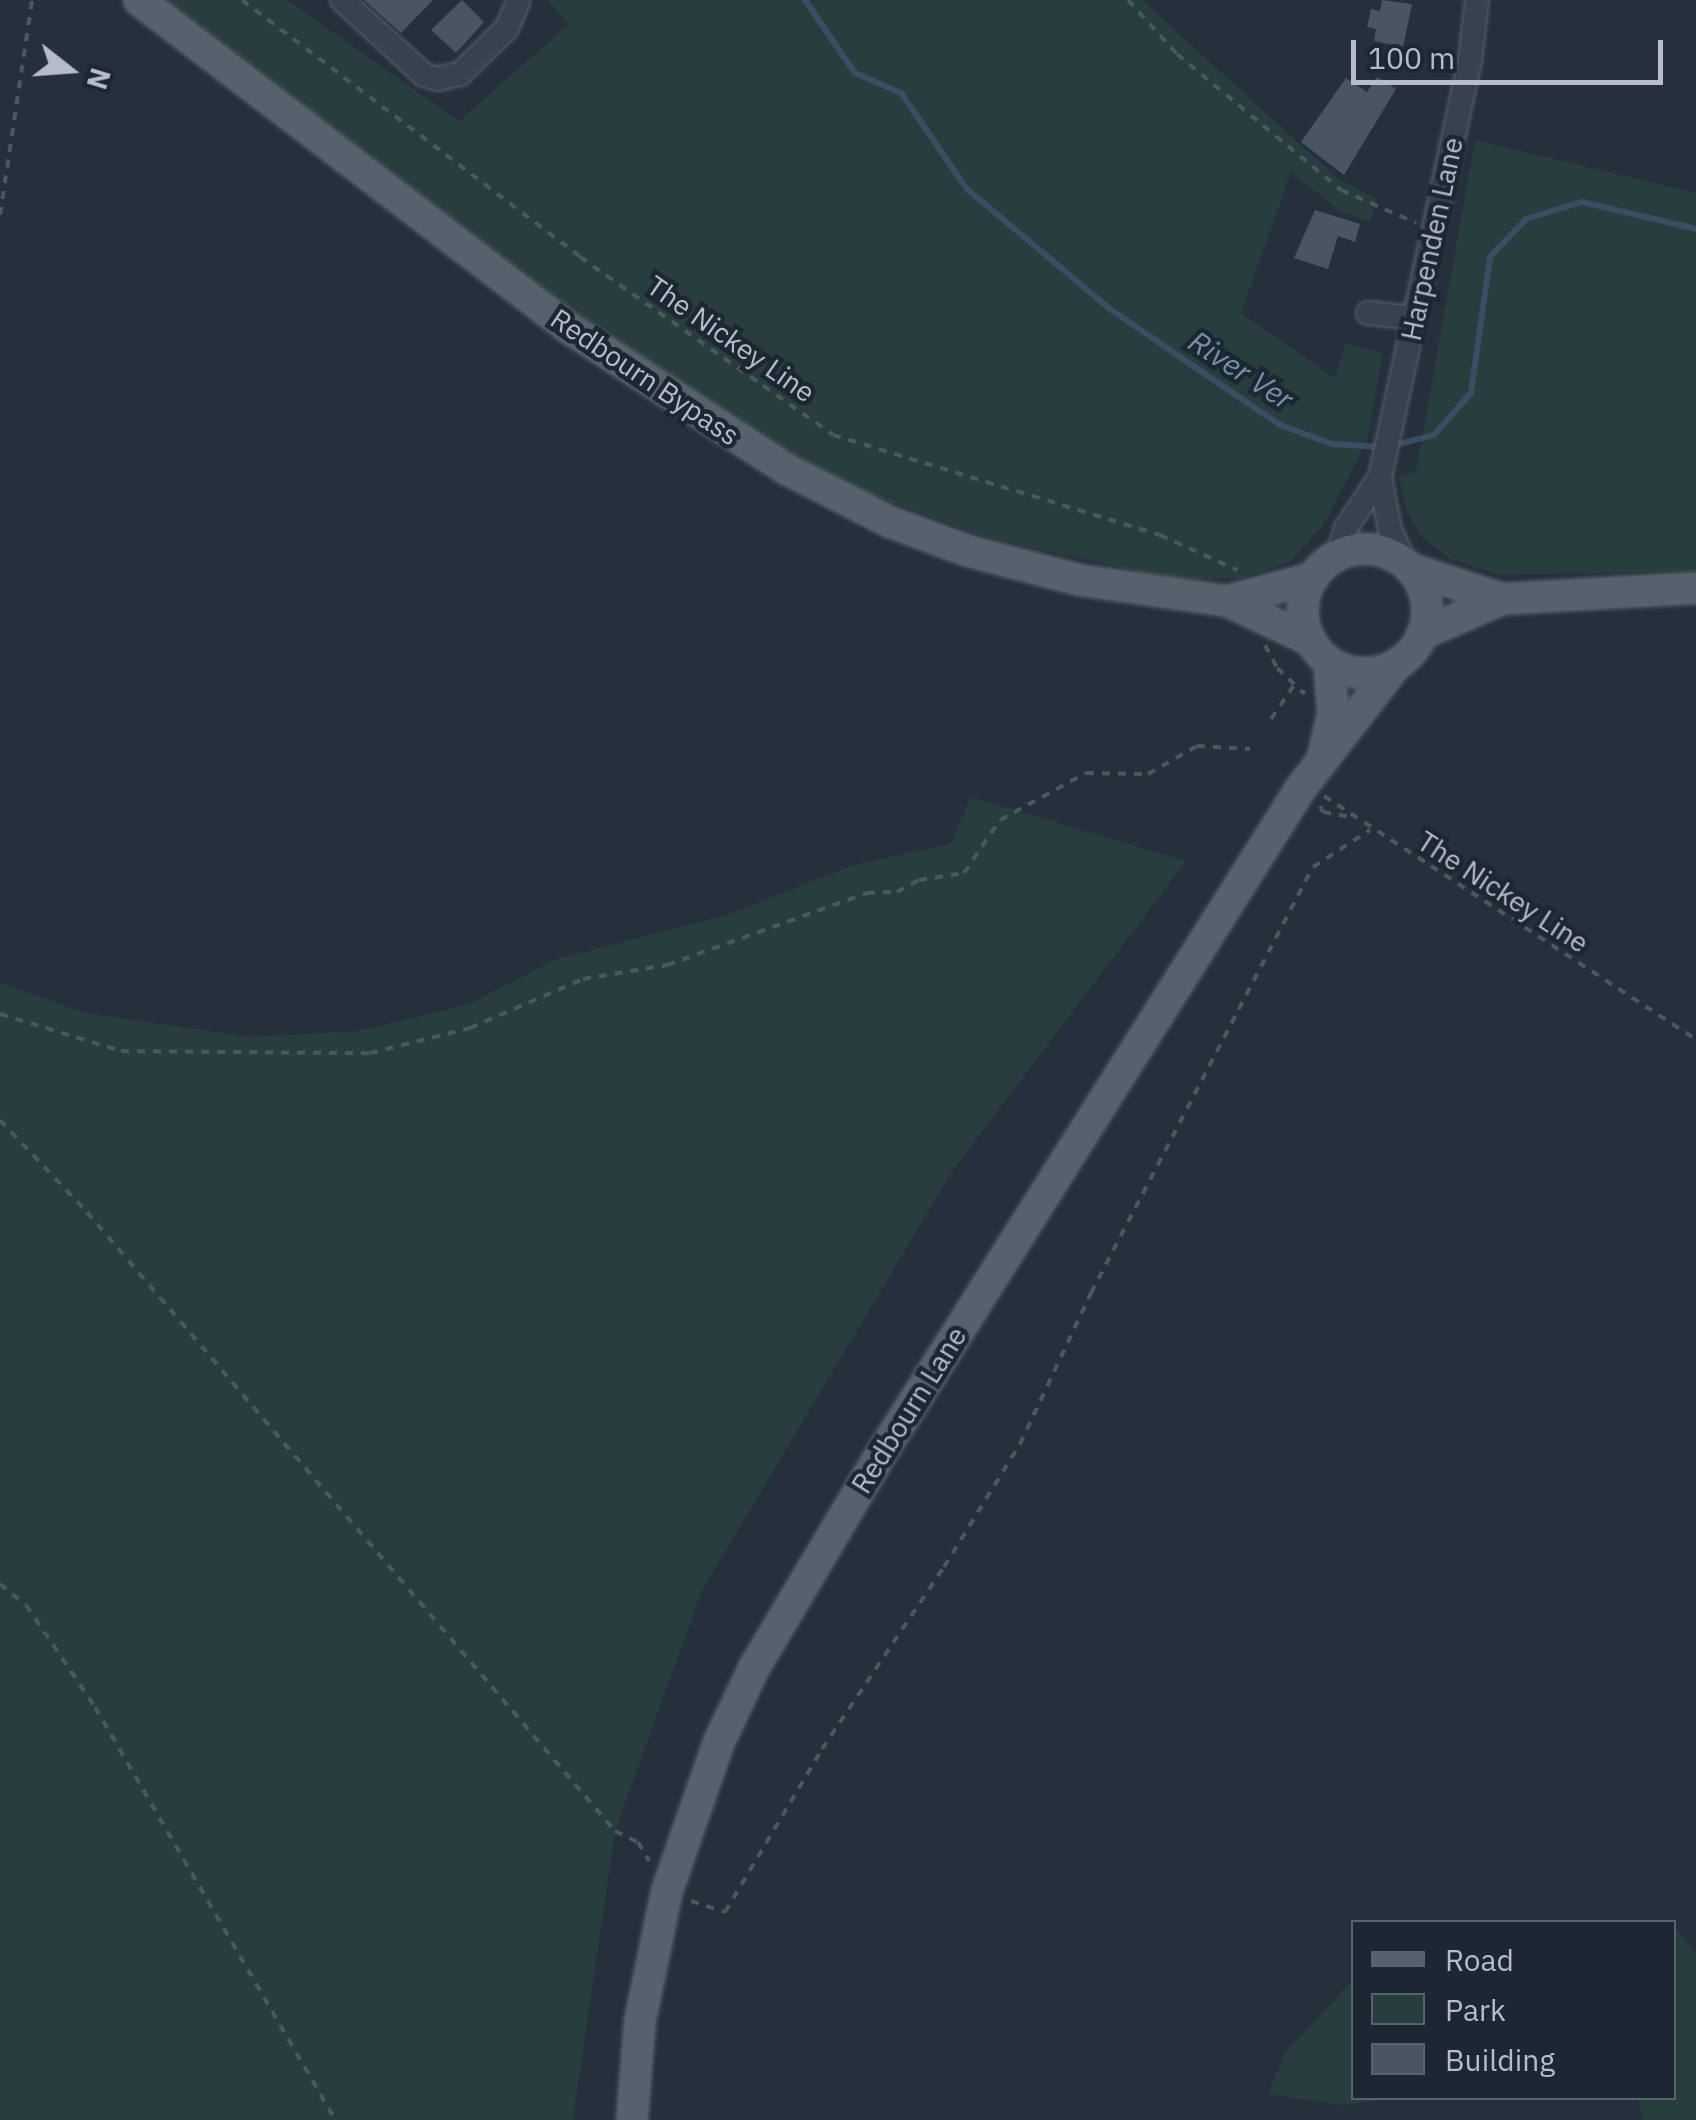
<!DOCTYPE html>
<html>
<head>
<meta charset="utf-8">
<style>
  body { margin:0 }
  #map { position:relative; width:1696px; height:2120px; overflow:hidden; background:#25303c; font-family:"IBM Plex Sans",sans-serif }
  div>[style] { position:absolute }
  .green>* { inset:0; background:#283e3e }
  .stream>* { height:6px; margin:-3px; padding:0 3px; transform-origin:3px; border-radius:3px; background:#394d63 }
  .building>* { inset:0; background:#485663 }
  .path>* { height:4px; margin-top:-2px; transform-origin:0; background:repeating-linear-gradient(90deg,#475b5c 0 8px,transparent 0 16px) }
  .roads { filter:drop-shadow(0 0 2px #56606a) drop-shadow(0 0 2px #56606a) }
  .minor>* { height:22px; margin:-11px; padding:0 11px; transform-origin:11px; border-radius:11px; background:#38424d }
  .major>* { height:30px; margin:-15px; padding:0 15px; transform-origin:15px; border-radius:15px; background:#56616c }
  .major>.ring { margin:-15px; padding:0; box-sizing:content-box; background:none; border:30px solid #56616c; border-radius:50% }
  span { translate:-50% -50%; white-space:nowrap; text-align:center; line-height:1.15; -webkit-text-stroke:9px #1d2731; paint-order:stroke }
  .street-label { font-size:28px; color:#b4bdc8 }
  .water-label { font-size:30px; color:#7690aa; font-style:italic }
  .legend { position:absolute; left:1351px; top:1920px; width:325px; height:180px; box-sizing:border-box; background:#1d2731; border:2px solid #59636d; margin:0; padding:12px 18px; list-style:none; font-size:30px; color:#b4bdc8 }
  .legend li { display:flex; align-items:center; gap:20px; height:50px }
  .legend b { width:50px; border:2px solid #59636d }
  .north { position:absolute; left:20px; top:20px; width:100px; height:100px; -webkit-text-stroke:8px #1d2731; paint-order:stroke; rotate:107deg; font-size:28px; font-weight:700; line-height:40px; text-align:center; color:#b4bdc8 }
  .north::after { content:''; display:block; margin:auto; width:35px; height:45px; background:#b4bdc8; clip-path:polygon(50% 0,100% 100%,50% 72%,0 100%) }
  .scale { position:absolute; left:1351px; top:40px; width:312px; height:45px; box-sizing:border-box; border:5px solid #b4bdc8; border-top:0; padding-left:12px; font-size:30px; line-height:35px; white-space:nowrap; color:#b4bdc8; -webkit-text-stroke:8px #1d2731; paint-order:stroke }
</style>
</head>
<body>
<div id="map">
  <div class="green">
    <i style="clip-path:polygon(167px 0,287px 0,459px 121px,569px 24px,548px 0,1142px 0,1337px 178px,1377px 199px,1370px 222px,1341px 212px,1291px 172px,1241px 313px,1335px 378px,1346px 343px,1383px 353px,1367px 441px,1322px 527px,1290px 562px,1241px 578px,1176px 580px,983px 536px,850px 487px,642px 363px)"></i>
    <i style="clip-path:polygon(1475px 140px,1696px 193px,1696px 571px,1500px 575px,1450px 559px,1422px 537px,1406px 510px,1399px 476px,1416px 472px)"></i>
    <i style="clip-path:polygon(971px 797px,1186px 861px,951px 1173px,702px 1590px,615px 1831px,573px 2120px,0 2120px,0 983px,86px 1013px,251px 1037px,358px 1031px,470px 1004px,554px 960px,730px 914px,853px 865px,950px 844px)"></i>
    <i style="clip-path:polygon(1674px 1926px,1696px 1954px,1696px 2120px,1643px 2120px,1638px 2098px,1674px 2098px)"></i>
    <i style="clip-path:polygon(1353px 1980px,1354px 2098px,1394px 2098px,1342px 2105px,1268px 2094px,1285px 2053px)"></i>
  </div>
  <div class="stream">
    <i style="left:805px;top:0;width:88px;rotate:55.6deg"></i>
    <i style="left:855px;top:73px;width:50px;rotate:23.5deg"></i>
    <i style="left:901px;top:93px;width:116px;rotate:55.5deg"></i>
    <i style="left:967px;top:189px;width:187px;rotate:40deg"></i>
    <i style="left:1110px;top:309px;width:206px;rotate:34.3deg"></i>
    <i style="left:1280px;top:425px;width:55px;rotate:20.1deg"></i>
    <i style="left:1332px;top:444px;width:50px;rotate:3.4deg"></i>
    <i style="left:1394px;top:445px;width:41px;rotate:-14deg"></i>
    <i style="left:1434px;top:435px;width:56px;rotate:-48.6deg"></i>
    <i style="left:1471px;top:393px;width:137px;rotate:-82deg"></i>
    <i style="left:1490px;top:257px;width:52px;rotate:-46.5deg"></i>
    <i style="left:1526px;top:219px;width:59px;rotate:-16.9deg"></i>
    <i style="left:1582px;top:202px;width:117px;rotate:13.3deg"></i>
  </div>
  <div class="building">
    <i style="clip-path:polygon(364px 0,433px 0,401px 33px)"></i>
    <i style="clip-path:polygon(462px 0,484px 22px,456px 53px,431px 30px)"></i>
    <i style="clip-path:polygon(1382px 0,1412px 4px,1403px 47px,1374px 41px,1376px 29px,1367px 27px,1371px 9px,1380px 11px)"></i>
    <i style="clip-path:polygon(1377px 77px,1396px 89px,1344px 175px,1301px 142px,1346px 78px,1367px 92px)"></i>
    <i style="clip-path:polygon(1315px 210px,1360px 224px,1355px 242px,1338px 236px,1328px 269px,1294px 258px)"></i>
  </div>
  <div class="path">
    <i style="left:242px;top:0;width:425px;rotate:37.2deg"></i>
    <i style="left:580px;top:257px;width:309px;rotate:35.1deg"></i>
    <i style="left:833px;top:435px;width:342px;rotate:17deg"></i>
    <i style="left:1160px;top:535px;width:85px;rotate:24.4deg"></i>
    <i style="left:1128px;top:0;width:73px;rotate:47.8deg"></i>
    <i style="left:1177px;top:54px;width:213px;rotate:39.7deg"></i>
    <i style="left:1341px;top:190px;width:82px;rotate:23.7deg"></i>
    <i style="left:0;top:215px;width:217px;rotate:-81.5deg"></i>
    <i style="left:1265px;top:645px;width:26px;rotate:62deg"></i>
    <i style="left:1277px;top:668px;width:38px;rotate:43deg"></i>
    <i style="left:1271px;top:719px;width:41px;rotate:-55.9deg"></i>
    <i style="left:1324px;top:796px;width:444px;rotate:33.2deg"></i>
    <i style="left:1320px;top:806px;width:7px;rotate:63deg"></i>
    <i style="left:1323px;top:812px;width:27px;rotate:10deg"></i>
    <i style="left:0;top:1014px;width:127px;rotate:17deg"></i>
    <i style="left:121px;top:1051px;width:249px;rotate:0.5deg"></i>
    <i style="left:370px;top:1053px;width:103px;rotate:-14deg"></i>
    <i style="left:470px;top:1028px;width:123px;rotate:-23.4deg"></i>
    <i style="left:583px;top:979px;width:85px;rotate:-9.5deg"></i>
    <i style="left:667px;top:965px;width:213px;rotate:-19.8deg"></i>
    <i style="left:867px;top:893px;width:30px;rotate:-2deg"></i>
    <i style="left:897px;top:892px;width:25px;rotate:-29deg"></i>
    <i style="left:919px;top:880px;width:46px;rotate:-8.8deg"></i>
    <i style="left:964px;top:873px;width:64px;rotate:-55.8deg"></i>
    <i style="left:1000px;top:820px;width:98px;rotate:-28.7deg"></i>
    <i style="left:1086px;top:773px;width:62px;rotate:0.9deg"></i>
    <i style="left:1148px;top:774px;width:56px;rotate:-29.7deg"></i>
    <i style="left:1197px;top:746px;width:53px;rotate:3.2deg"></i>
    <i style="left:0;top:1120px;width:127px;rotate:46.6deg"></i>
    <i style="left:87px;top:1212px;width:814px;rotate:49.54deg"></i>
    <i style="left:615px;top:1831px;width:25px;rotate:26deg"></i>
    <i style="left:638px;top:1842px;width:22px;rotate:60deg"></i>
    <i style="left:0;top:1584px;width:33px;rotate:39deg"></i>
    <i style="left:26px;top:1605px;width:123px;rotate:55.9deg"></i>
    <i style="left:95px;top:1707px;width:478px;rotate:59.8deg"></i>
    <i style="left:691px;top:1901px;width:36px;rotate:18deg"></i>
    <i style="left:725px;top:1912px;width:190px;rotate:-59.2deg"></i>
    <i style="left:822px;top:1749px;width:219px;rotate:-56.2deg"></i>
    <i style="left:944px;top:1567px;width:145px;rotate:-58.3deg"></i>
    <i style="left:1020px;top:1444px;width:167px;rotate:-64.8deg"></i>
    <i style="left:1091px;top:1293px;width:480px;rotate:-62.5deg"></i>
    <i style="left:1313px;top:867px;width:68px;rotate:-33deg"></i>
  </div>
  <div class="roads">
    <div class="minor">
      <i style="left:342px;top:0;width:111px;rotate:42.4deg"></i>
      <i style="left:424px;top:75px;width:15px;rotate:16deg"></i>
      <i style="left:438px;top:79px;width:23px;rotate:-13deg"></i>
      <i style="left:460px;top:74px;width:66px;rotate:-44.4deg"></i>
      <i style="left:507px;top:28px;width:30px;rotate:-67deg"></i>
      <i style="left:1368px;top:313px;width:47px;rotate:6.1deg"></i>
      <i style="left:1338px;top:555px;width:28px;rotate:-73deg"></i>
      <i style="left:1346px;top:528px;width:61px;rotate:-56.3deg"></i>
      <i style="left:1405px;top:563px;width:36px;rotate:-114deg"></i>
      <i style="left:1390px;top:530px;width:54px;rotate:-100.7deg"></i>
      <i style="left:1380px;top:477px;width:427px;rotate:-77.8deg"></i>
      <i style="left:1470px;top:60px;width:60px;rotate:-83.3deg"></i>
    </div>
    <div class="major">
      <i style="left:139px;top:0;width:541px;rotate:37.34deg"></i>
      <i style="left:569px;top:328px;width:259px;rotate:33deg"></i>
      <i style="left:786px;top:469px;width:117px;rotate:27deg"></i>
      <i style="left:890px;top:522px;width:83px;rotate:20.4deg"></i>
      <i style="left:968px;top:551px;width:115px;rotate:14.6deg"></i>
      <i style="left:1079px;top:580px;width:149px;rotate:8.1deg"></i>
      <i style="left:1227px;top:601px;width:92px;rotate:25.2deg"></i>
      <i class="ring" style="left:1303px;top:549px;width:94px;height:94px"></i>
      <i style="left:1411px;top:569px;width:96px;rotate:18.2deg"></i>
      <i style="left:1227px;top:601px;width:89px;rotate:-15deg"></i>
      <i style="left:1422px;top:634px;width:87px;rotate:-23.6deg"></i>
      <i style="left:1502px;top:599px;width:194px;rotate:-3.2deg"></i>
      <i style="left:1323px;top:756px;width:43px;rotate:-76.6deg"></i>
      <i style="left:1333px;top:714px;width:52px;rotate:-94.4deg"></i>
      <i style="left:632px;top:2120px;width:99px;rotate:-85.4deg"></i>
      <i style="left:640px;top:2021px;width:133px;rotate:-78.3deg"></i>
      <i style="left:667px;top:1891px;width:158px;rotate:-70.8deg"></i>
      <i style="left:719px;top:1742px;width:82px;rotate:-64.7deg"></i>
      <i style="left:754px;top:1668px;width:252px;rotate:-59.3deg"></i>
      <i style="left:883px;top:1451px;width:784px;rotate:-57.77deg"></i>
      <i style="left:1301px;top:788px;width:157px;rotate:-52.3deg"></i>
    </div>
  </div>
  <div class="street-label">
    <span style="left:1432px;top:239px;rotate:-78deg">Harpenden Lane</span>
    <span style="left:731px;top:339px;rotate:35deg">The Nickey Line</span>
    <span style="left:645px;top:377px;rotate:34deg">Redbourn Bypass</span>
    <span style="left:1503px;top:892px;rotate:33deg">The Nickey Line</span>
    <span style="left:909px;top:1410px;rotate:-58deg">Redbourn Lane</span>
  </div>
  <div class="water-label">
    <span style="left:1241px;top:370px;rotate:33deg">River Ver</span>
  </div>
  <ul class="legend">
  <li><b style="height:12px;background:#56616c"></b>Road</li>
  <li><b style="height:28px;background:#283e3e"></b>Park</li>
  <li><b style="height:28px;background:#485663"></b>Building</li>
  </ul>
  <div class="north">N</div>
  <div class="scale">100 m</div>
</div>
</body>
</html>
